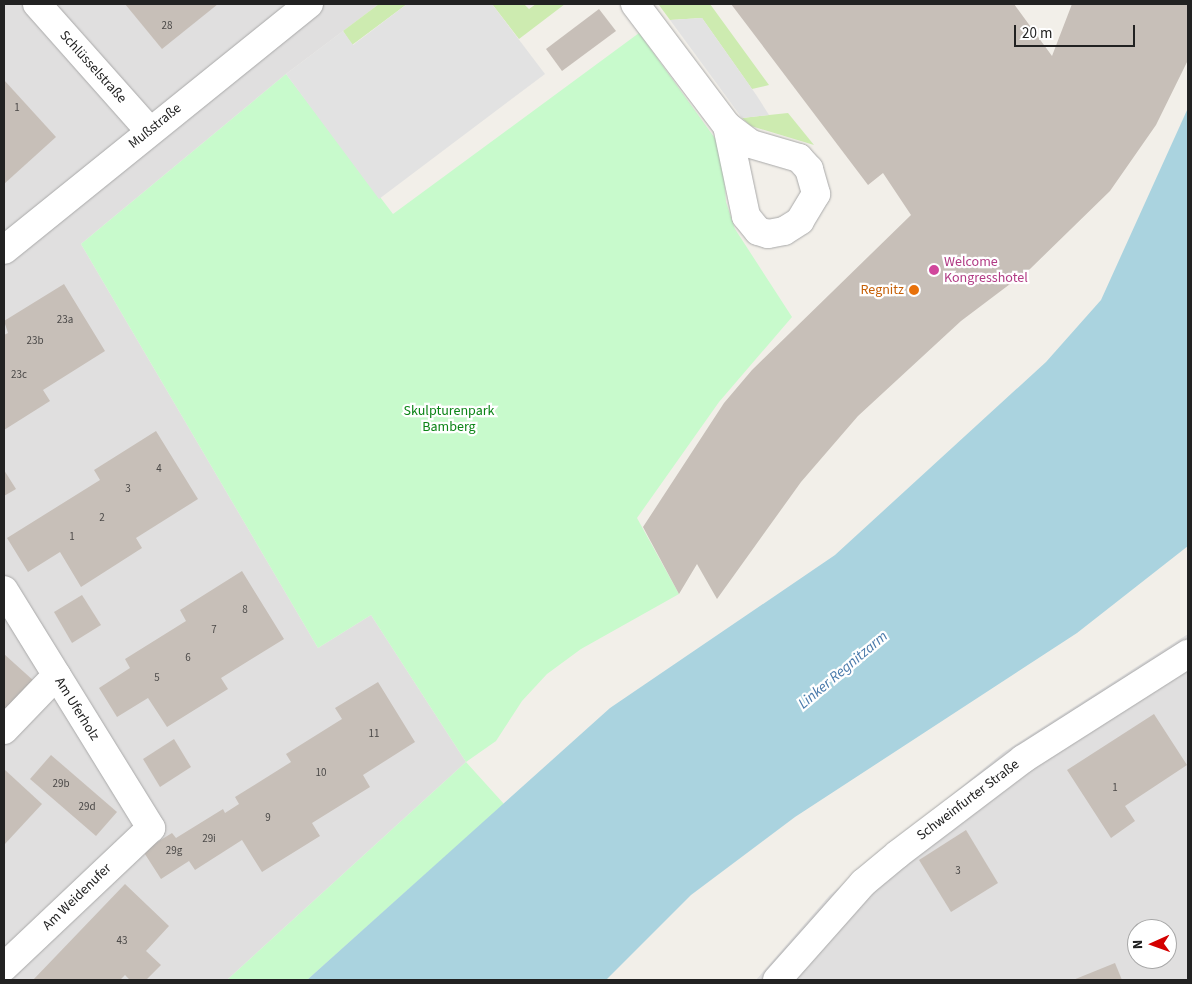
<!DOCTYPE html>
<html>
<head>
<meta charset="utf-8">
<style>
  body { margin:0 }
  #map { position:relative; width:1192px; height:984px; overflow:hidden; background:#f2efe9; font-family:"Source Sans 3",sans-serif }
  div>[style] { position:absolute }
  .residential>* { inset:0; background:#e0dfdf }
  .grass>* { inset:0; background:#cdebb0 }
  .park>* { inset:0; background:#c8facc }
  .parking>* { inset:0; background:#e2e2e2 }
  .water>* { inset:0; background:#aad3df }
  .building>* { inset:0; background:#c7bfb8 }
  .roads { filter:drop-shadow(0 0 1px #a9a9a9) drop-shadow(0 0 1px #a9a9a9) }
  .minor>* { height:28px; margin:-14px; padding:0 14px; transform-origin:14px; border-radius:14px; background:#fff }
  .dots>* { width:14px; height:14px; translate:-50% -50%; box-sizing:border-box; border:2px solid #fff; border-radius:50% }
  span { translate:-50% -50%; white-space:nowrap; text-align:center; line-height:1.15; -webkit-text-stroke:4.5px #fff; paint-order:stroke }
  .number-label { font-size:11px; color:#4b4948 }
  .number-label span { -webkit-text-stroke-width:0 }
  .street-label { font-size:14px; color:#222 }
  .hotel-label { font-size:14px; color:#b23c85 }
  .left { translate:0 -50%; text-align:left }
  .food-label { font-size:14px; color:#c56008 }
  .right { translate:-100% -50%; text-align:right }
  .park-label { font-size:14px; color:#0c8416 }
  .water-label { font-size:15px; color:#4a7aab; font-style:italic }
  .frame { position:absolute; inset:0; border:5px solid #222; pointer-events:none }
  .north { position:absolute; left:1127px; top:919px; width:50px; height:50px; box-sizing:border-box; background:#fff; border:1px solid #a7a7a7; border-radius:50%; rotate:268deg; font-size:14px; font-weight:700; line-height:20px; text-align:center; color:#222 }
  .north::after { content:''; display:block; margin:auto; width:18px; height:22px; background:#d40000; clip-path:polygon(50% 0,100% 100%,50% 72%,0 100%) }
  .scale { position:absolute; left:1014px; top:25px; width:121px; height:22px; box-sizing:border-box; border:2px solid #222; border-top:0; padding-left:6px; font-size:15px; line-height:18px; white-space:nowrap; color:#222; -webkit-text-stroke:4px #fff; paint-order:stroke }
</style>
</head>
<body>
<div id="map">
  <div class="residential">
    <i style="clip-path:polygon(4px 4px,379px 4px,286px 74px,81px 244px,318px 648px,371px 615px,466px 762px,227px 980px,4px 980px)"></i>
    <i style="clip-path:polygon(evenodd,1188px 634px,1188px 980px,756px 980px,830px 895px,1004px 752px,1188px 634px,1137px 929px,1167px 929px,1167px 959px,1137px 959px,1137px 929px)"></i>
  </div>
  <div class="grass">
    <i style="clip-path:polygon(379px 4px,407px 4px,352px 45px,343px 31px)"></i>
    <i style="clip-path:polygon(492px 4px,524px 4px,529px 9px,536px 4px,565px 4px,519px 39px)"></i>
    <i style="clip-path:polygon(710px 4px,769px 85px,752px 89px,702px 18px,670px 20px,659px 5px)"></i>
    <i style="clip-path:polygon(788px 113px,814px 145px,751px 126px,742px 118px)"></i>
  </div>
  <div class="park">
    <i style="clip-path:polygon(639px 33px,722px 148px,726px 202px,735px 229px,792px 317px,719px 402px,637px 518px,679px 594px,581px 649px,547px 674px,522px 701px,496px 741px,466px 762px,504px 804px,307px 980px,227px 980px,466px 762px,371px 615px,318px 648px,81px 244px,286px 74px,393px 214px)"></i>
  </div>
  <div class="parking">
    <i style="clip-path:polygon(407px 4px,492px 4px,545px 74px,379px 199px,286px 74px,343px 31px,353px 45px)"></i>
    <i style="clip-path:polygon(702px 18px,757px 96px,769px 115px,742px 118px,670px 20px)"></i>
  </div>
  <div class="water">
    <i style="clip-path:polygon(1188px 108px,1188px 546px,1077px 633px,795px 817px,691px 895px,606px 980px,307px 980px,610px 708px,835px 555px,1046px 362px,1101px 300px)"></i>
  </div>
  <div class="building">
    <i style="clip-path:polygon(125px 4px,218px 4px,162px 49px)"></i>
    <i style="clip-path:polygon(731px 4px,1014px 4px,1052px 56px,1072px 4px,1188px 4px,1188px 60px,1156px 125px,1110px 191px,1030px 269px,961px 321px,858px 416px,801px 482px,717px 599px,697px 564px,679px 594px,643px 527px,724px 403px,752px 370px,911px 215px,883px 173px,868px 185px)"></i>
    <i style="clip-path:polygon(599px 9px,616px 31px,562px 71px,546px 49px)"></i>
    <i style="clip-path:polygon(4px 80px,56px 137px,4px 184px)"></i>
    <i style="clip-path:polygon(64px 284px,105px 351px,43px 390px,50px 401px,4px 430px,4px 335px,8px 333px,4px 321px)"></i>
    <i style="clip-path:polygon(156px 431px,198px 499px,136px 538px,142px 548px,81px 587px,60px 552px,28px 572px,7px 538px,100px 480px,94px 470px)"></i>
    <i style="clip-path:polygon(4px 470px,16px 489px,4px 496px)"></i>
    <i style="clip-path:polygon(242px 571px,284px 639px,221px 678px,228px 689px,167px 727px,148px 698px,117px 717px,99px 688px,130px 668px,125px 659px,186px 621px,180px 610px)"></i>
    <i style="clip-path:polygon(82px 595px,101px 625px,72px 643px,54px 612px)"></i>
    <i style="clip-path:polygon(4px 654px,35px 682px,9px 712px,4px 708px)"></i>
    <i style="clip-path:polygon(378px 682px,415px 742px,363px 775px,370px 787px,312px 823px,320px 836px,262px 872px,242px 840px,195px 870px,189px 861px,161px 879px,143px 851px,172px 833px,176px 838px,223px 809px,225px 813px,239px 804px,235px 797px,291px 762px,286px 754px,342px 719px,335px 708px)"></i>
    <i style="clip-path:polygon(1154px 714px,1187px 765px,1125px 806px,1135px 821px,1111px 838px,1067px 770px)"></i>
    <i style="clip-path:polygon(174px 739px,191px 767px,160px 787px,143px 759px)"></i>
    <i style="clip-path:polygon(51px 755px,117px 812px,96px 836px,30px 779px)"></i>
    <i style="clip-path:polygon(4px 769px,42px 804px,4px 845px)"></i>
    <i style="clip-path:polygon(966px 830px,998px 883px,951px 912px,919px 860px)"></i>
    <i style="clip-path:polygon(125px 884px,169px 926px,146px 951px,161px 965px,146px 980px,130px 980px,125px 975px,120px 980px,33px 980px)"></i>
    <i style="clip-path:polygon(1115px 963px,1122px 980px,1073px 980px)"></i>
  </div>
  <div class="roads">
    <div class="minor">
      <i style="left:37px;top:4px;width:169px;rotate:48.4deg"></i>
      <i style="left:635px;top:4px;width:153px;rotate:53deg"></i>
      <i style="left:727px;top:126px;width:30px;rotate:37deg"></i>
      <i style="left:751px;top:144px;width:50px;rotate:16.3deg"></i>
      <i style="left:799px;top:158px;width:15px;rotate:48deg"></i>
      <i style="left:809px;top:169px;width:26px;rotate:74deg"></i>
      <i style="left:816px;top:194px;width:31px;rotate:121deg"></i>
      <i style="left:800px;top:221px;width:19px;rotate:148deg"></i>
      <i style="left:784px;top:231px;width:16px;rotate:169deg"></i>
      <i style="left:768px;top:234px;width:10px;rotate:-163deg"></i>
      <i style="left:758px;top:231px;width:19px;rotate:-129deg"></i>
      <i style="left:746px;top:216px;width:92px;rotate:-101.9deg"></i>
      <i style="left:4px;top:250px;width:392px;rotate:-38.9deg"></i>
      <i style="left:4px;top:590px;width:280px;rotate:58.3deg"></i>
      <i style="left:151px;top:828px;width:202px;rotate:136.6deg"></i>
      <i style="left:4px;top:730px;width:76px;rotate:-46.1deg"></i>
      <i style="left:777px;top:980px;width:130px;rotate:-48.4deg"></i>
      <i style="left:863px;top:883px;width:45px;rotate:-39.6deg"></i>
      <i style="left:898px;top:854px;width:157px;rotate:-37.2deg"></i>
      <i style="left:1023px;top:759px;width:196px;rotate:-32.5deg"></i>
    </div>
  </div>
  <div class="dots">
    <i style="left:934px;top:270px;background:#d1479c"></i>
    <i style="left:914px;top:290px;background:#e8710a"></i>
  </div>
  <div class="number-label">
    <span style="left:167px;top:26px">28</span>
    <span style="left:17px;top:108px">1</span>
    <span style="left:65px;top:320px">23a</span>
    <span style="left:35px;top:341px">23b</span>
    <span style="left:19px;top:375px">23c</span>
    <span style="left:159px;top:469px">4</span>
    <span style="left:128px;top:489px">3</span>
    <span style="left:102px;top:518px">2</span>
    <span style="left:72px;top:537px">1</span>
    <span style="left:245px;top:610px">8</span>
    <span style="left:214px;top:630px">7</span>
    <span style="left:188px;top:658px">6</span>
    <span style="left:157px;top:678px">5</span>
    <span style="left:374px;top:734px">11</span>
    <span style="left:321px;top:773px">10</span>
    <span style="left:61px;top:784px">29b</span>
    <span style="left:1115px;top:788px">1</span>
    <span style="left:87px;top:807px">29d</span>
    <span style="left:268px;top:818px">9</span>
    <span style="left:209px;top:839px">29i</span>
    <span style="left:174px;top:851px">29g</span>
    <span style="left:958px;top:871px">3</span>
    <span style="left:122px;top:941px">43</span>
  </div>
  <div class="street-label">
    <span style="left:93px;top:67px;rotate:48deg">Schlüsselstraße</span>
    <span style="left:155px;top:126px;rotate:-39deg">Mußstraße</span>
    <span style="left:77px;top:709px;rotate:58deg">Am Uferholz</span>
    <span style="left:968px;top:800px;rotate:-37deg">Schweinfurter Straße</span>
    <span style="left:77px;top:897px;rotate:-44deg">Am Weidenufer</span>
  </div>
  <div class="hotel-label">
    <span class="left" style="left:944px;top:270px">Welcome<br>Kongresshotel</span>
  </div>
  <div class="food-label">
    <span class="right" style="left:904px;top:290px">Regnitz</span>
  </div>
  <div class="park-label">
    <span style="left:449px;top:419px">Skulpturenpark<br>Bamberg</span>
  </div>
  <div class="water-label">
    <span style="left:843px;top:670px;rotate:-40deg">Linker Regnitzarm</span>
  </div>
  <div class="frame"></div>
  <div class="north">N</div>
  <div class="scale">20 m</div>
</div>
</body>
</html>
